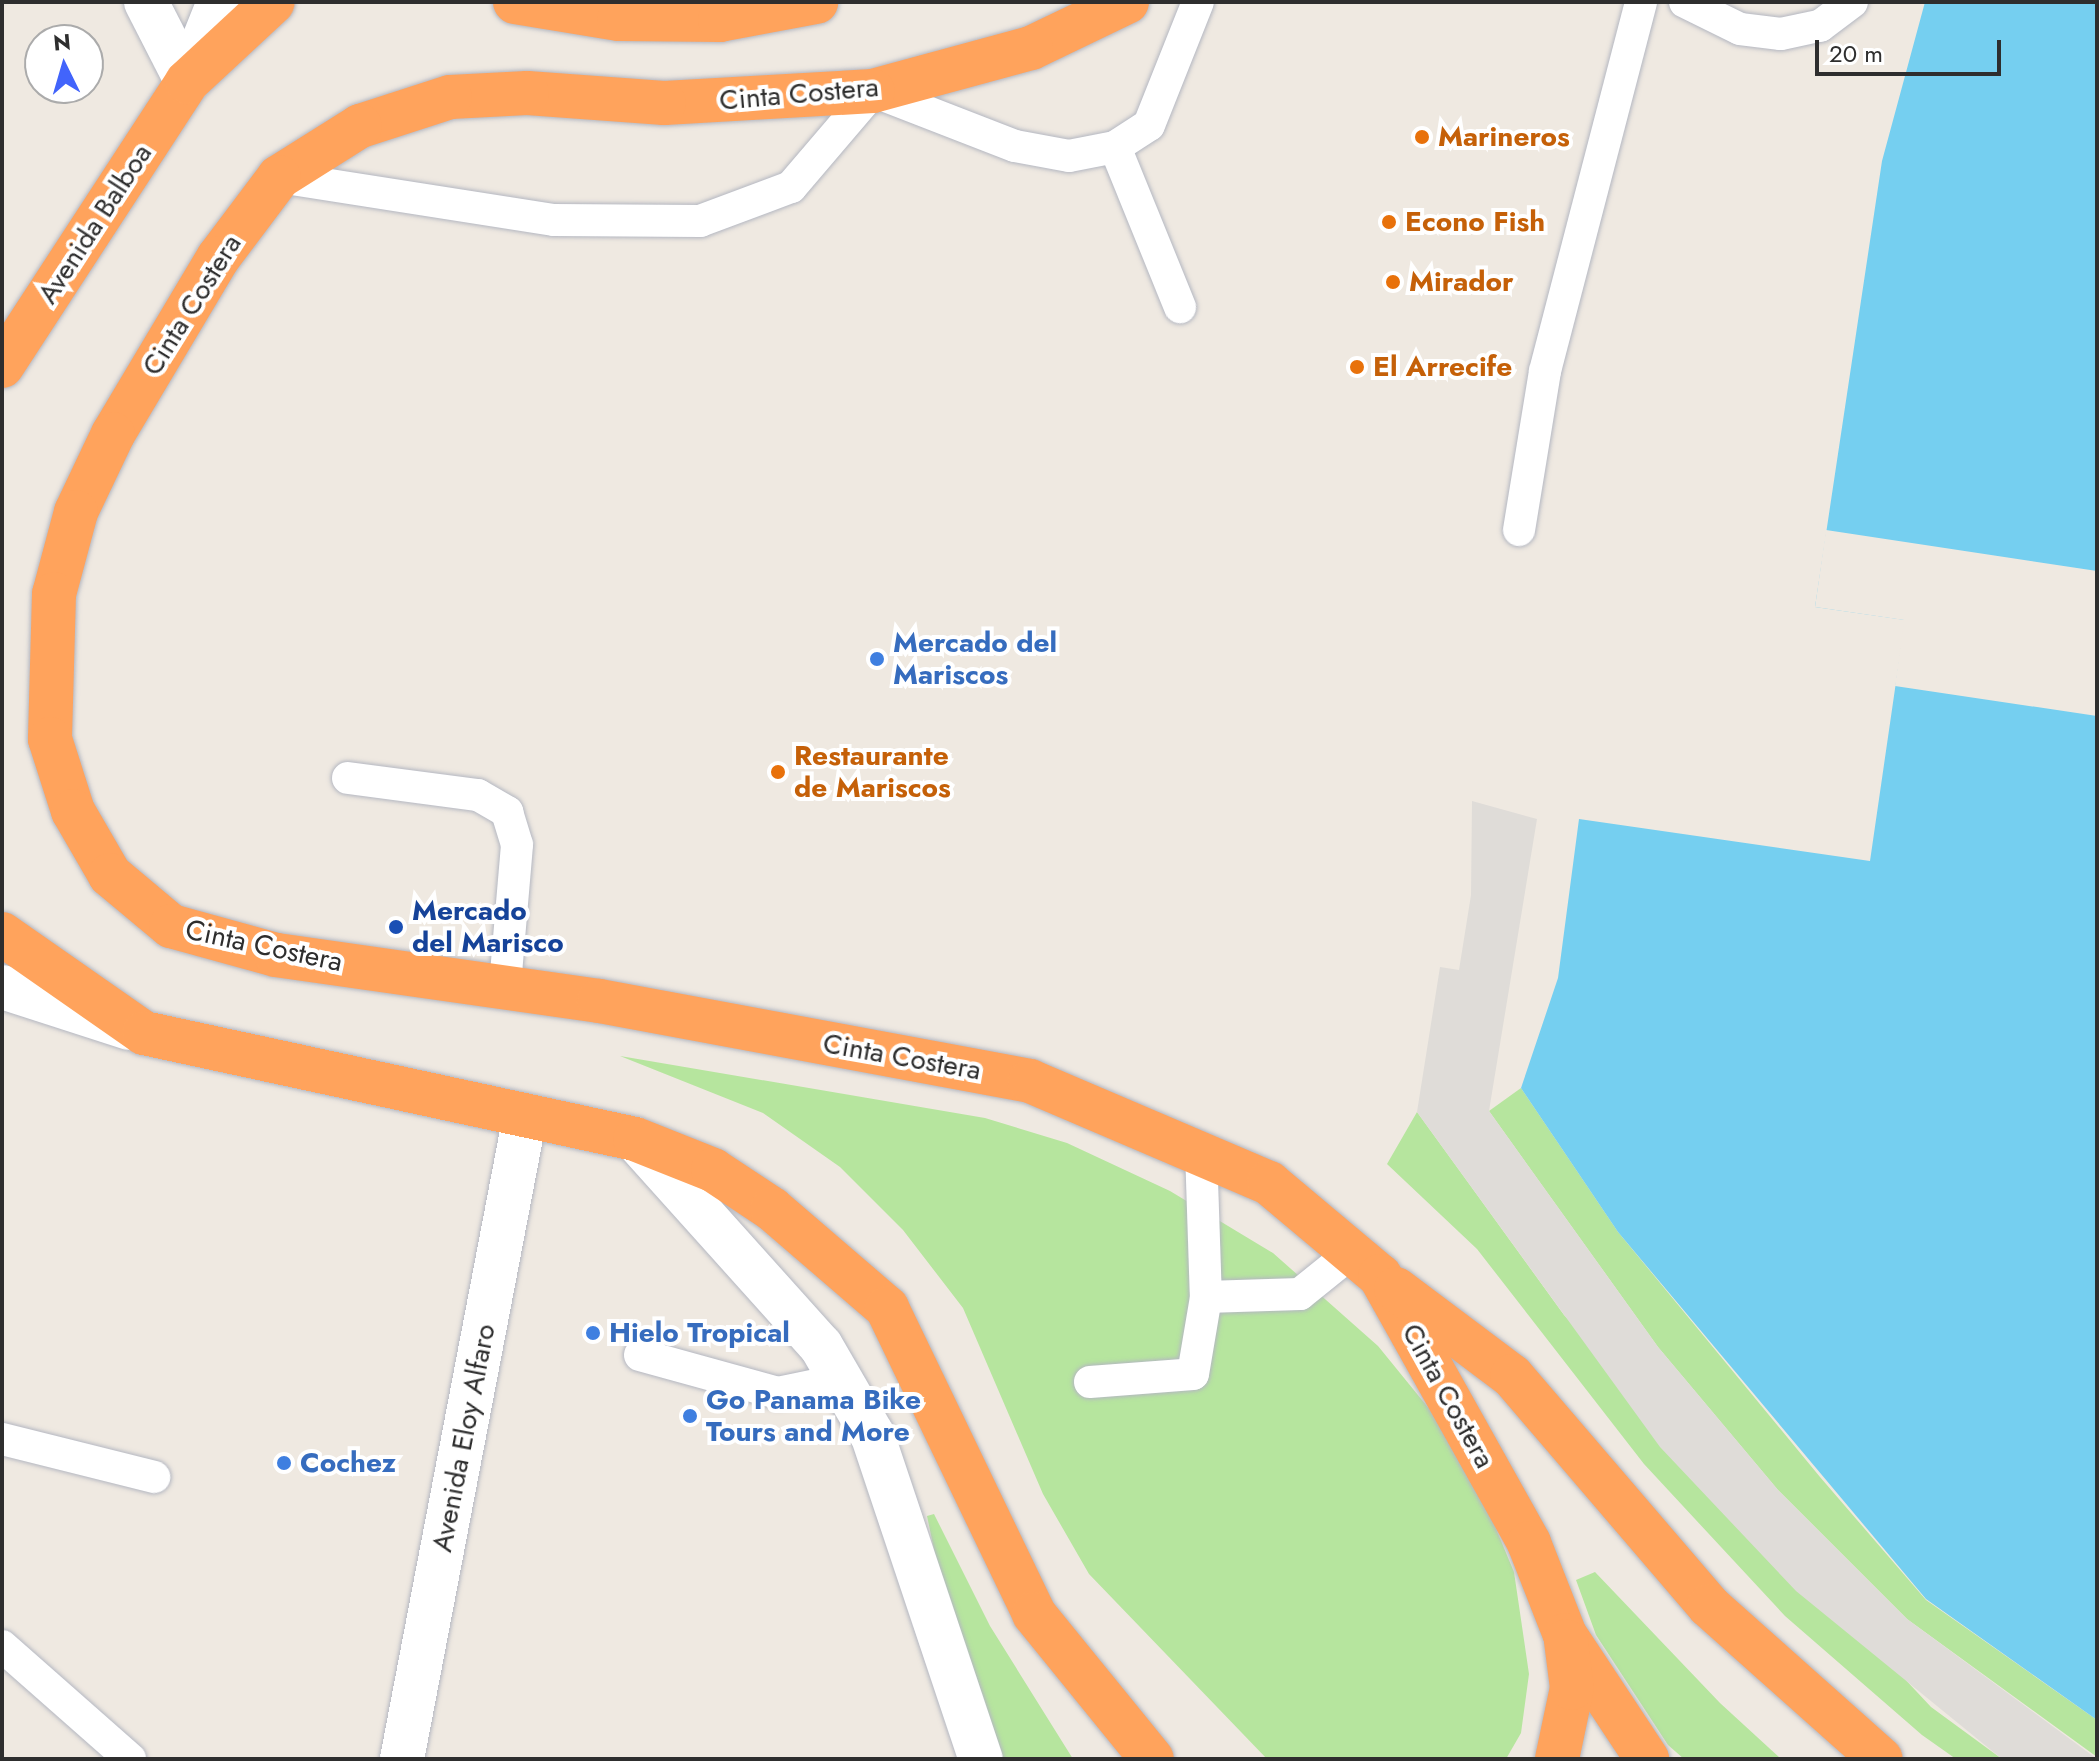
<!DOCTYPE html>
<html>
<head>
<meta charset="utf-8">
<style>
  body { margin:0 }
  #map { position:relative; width:2099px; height:1761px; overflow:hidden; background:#efe9e1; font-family:Jost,sans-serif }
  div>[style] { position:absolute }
  .green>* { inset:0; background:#b6e59e }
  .plaza>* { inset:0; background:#dfdcd8 }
  .water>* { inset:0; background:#75cff0 }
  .pier>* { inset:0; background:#efe9e1 }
  .roads { filter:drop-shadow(0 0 2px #b4b7c1) drop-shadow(0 0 2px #b4b7c1) }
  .lane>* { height:32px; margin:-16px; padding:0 16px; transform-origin:16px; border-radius:16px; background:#fff }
  .street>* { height:44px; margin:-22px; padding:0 22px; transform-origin:22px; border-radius:22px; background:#fff }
  .secondary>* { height:44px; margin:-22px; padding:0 22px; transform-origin:22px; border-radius:22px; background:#fff }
  .highway>* { height:44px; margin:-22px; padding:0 22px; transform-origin:22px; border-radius:22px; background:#ffa35c }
  .dots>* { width:22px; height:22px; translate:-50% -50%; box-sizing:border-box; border:4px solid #fff; border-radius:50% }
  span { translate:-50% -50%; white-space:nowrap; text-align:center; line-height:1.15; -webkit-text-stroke:8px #fff; paint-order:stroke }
  .street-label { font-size:28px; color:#2e2e2e }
  .food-label { font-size:28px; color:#c56008; font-weight:700 }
  .left { translate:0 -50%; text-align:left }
  .shop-label { font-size:28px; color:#366cbe; font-weight:700 }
  .transit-label { font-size:28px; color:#164399; font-weight:700 }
  .frame { position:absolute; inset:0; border:4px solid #2e2e2e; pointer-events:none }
  .north { position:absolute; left:24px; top:24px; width:80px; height:80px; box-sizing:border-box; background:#fff; border:2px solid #ababab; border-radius:50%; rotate:355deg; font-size:22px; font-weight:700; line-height:32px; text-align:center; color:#2e2e2e }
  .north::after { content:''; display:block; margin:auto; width:28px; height:36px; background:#4264fb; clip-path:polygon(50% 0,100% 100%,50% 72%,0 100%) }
  .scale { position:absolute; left:1815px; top:40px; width:186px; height:36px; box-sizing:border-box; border:4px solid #2e2e2e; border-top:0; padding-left:10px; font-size:24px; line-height:28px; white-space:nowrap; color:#2e2e2e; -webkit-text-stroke:6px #fff; paint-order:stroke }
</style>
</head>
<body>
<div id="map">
  <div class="green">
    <i style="clip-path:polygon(620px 1056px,985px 1118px,1067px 1143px,1170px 1191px,1273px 1253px,1378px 1346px,1435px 1416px,1479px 1488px,1514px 1572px,1529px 1674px,1521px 1733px,1506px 1759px,1267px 1759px,1089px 1574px,1043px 1494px,963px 1308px,903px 1230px,840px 1167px,763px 1113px)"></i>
    <i style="clip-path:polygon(1521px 1088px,1618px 1232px,1820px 1477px,1926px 1600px,2097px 1720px,2097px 1757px,1907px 1619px,1778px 1490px,1658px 1347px,1489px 1111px)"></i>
    <i style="clip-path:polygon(1417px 1112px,1564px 1315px,1931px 1707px,2002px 1759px,1956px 1759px,1922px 1735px,1785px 1616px,1644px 1464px,1477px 1249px,1387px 1164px)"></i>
    <i style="clip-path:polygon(934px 1514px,990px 1626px,1073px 1759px,1002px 1759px,941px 1583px,927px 1516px)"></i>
    <i style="clip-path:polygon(1595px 1572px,1720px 1703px,1781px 1759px,1684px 1759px,1668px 1745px,1596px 1635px,1576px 1580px)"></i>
  </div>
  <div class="plaza">
    <i style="clip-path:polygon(1472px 801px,1537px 819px,1489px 1111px,1658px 1347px,1778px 1490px,1907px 1619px,2097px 1759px,2002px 1759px,1796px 1591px,1660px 1447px,1417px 1112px,1440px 967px,1459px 970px,1471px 895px)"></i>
  </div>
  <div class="water">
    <i style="clip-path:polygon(1925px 2px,2097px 2px,2097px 1720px,1926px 1599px,1618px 1232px,1521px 1088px,1558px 978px,1579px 819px,1870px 861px,1905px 620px,1815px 607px,1882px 161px)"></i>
  </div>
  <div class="pier">
    <i style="clip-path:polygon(1826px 530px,2097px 571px,2097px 716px,1895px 686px,1904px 620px,1815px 607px)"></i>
  </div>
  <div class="roads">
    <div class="lane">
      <i style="left:1685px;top:2px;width:61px;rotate:26.1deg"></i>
      <i style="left:1740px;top:29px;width:41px;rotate:7deg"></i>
      <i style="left:1781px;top:34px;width:40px;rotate:-12deg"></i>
      <i style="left:1820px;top:26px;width:40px;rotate:-37deg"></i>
      <i style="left:1115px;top:147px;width:173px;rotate:67.9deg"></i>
      <i style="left:279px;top:177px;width:278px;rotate:8.9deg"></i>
      <i style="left:554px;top:220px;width:146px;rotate:0.4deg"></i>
      <i style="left:700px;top:221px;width:97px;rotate:-20.5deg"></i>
      <i style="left:791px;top:187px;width:126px;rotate:-49.5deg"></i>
      <i style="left:873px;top:91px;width:152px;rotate:21.2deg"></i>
      <i style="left:1015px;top:146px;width:55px;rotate:10.5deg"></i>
      <i style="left:1069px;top:156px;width:47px;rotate:-11.1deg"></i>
      <i style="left:1115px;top:147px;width:40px;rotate:-32.9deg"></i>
      <i style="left:1149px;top:125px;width:132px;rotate:-68.3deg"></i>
      <i style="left:1519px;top:530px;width:161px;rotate:-80.7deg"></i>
      <i style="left:1545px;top:371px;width:381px;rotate:-75.4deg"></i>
      <i style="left:348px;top:778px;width:131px;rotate:7.5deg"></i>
      <i style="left:478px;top:795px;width:34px;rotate:30deg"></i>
      <i style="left:507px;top:812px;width:34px;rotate:73deg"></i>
      <i style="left:517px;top:845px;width:142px;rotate:94.9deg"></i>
      <i style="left:1201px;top:1150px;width:147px;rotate:88.1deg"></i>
      <i style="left:1206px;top:1297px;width:94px;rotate:-1.8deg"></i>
      <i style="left:1300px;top:1294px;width:65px;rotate:-38.8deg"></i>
      <i style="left:640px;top:1355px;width:143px;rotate:15.4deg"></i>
      <i style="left:778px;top:1393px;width:64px;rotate:-11.7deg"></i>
      <i style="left:1090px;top:1382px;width:103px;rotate:-4.4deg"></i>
      <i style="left:1193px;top:1374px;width:78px;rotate:-80.4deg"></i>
      <i style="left:2px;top:1439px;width:157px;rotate:14deg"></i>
      <i style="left:2px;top:1646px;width:171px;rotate:41.4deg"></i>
    </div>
    <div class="street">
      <i style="left:635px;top:1139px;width:278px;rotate:48.1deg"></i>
      <i style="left:821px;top:1346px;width:102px;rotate:59.9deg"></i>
      <i style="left:872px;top:1434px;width:343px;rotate:71.5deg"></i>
      <i style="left:402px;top:1759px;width:655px;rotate:-79.17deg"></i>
    </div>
    <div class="secondary">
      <i style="left:146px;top:2px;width:90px;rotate:62.9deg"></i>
      <i style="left:187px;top:82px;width:86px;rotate:-68.2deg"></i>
      <i style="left:2px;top:987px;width:133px;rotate:17.9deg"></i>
    </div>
    <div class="highway">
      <i style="left:515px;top:2px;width:105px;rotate:9.3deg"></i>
      <i style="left:619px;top:19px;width:101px;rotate:0.6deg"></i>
      <i style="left:720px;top:20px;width:98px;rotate:-10.6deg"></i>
      <i style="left:1127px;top:2px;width:106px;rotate:154.4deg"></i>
      <i style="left:1031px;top:48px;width:164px;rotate:164.8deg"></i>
      <i style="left:873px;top:91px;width:209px;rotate:176.7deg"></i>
      <i style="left:664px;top:103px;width:137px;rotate:-175.8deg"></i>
      <i style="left:527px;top:93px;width:77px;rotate:177deg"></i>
      <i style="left:450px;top:97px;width:95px;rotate:162.1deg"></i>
      <i style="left:360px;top:126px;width:96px;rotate:147.8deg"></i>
      <i style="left:279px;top:177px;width:101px;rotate:127deg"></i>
      <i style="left:218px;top:258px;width:205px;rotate:120.8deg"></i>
      <i style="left:113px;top:434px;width:86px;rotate:115.4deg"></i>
      <i style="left:76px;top:512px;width:85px;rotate:105deg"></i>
      <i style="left:54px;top:594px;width:145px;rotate:91.6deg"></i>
      <i style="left:50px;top:739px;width:76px;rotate:72.3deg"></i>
      <i style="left:73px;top:811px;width:74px;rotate:60deg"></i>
      <i style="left:110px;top:875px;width:80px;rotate:39.9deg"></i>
      <i style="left:171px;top:926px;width:109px;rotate:15.4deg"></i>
      <i style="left:276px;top:955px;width:326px;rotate:8.1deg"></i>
      <i style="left:599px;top:1001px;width:438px;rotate:10.5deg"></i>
      <i style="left:1030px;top:1081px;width:260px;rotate:23.1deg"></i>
      <i style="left:1269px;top:1183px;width:145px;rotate:40deg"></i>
      <i style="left:1380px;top:1276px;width:306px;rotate:60.8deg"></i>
      <i style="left:1529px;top:1543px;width:99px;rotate:68.6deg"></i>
      <i style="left:1565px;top:1635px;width:149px;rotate:56.5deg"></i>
      <i style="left:2px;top:366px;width:339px;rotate:-56.9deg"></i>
      <i style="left:187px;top:82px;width:117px;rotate:-42.9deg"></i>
      <i style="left:2px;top:934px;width:173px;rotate:34.9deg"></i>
      <i style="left:144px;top:1033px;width:502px;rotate:12.18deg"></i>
      <i style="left:635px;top:1139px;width:84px;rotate:21.7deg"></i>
      <i style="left:713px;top:1170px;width:71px;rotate:33.5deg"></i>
      <i style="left:772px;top:1209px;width:152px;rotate:40.7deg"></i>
      <i style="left:887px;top:1308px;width:339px;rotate:64.3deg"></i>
      <i style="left:1034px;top:1614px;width:187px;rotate:50.9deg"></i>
      <i style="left:1396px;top:1289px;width:145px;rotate:36.9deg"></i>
      <i style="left:1512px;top:1376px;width:303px;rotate:49.4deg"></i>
      <i style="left:1709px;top:1606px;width:230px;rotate:41.7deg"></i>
      <i style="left:1557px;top:1759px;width:73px;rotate:-78.1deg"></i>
      <i style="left:1572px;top:1688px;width:47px;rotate:-97.3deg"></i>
    </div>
  </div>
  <div class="dots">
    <i style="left:1422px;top:137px;background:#e8710a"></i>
    <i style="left:1389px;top:222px;background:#e8710a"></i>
    <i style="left:1393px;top:282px;background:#e8710a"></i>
    <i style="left:1357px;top:367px;background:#e8710a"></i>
    <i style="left:877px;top:659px;background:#3f7fe0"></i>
    <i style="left:778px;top:772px;background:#e8710a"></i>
    <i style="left:396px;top:927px;background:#1a4fb4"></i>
    <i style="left:593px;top:1333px;background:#3f7fe0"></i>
    <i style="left:690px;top:1416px;background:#3f7fe0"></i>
    <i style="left:284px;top:1463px;background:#3f7fe0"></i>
  </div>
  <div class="street-label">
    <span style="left:799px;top:94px;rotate:-5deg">Cinta Costera</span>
    <span style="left:95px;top:224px;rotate:-57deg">Avenida Balboa</span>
    <span style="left:192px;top:305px;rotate:-58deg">Cinta Costera</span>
    <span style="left:264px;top:946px;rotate:12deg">Cinta Costera</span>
    <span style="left:902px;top:1057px;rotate:10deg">Cinta Costera</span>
    <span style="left:1448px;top:1396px;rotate:61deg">Cinta Costera</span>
    <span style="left:464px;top:1438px;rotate:-79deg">Avenida Eloy Alfaro</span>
  </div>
  <div class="food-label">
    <span class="left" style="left:1438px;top:137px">Marineros</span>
    <span class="left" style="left:1405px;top:222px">Econo Fish</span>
    <span class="left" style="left:1409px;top:282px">Mirador</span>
    <span class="left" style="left:1373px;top:367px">El Arrecife</span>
    <span class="left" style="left:794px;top:772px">Restaurante<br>de Mariscos</span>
  </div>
  <div class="shop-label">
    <span class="left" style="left:893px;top:659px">Mercado del<br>Mariscos</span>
    <span class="left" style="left:609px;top:1333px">Hielo Tropical</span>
    <span class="left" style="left:706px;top:1416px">Go Panama Bike<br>Tours and More</span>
    <span class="left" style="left:300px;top:1463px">Cochez</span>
  </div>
  <div class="transit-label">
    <span class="left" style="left:412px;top:927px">Mercado<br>del Marisco</span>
  </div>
  <div class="frame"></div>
  <div class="north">N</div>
  <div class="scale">20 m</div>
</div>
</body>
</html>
